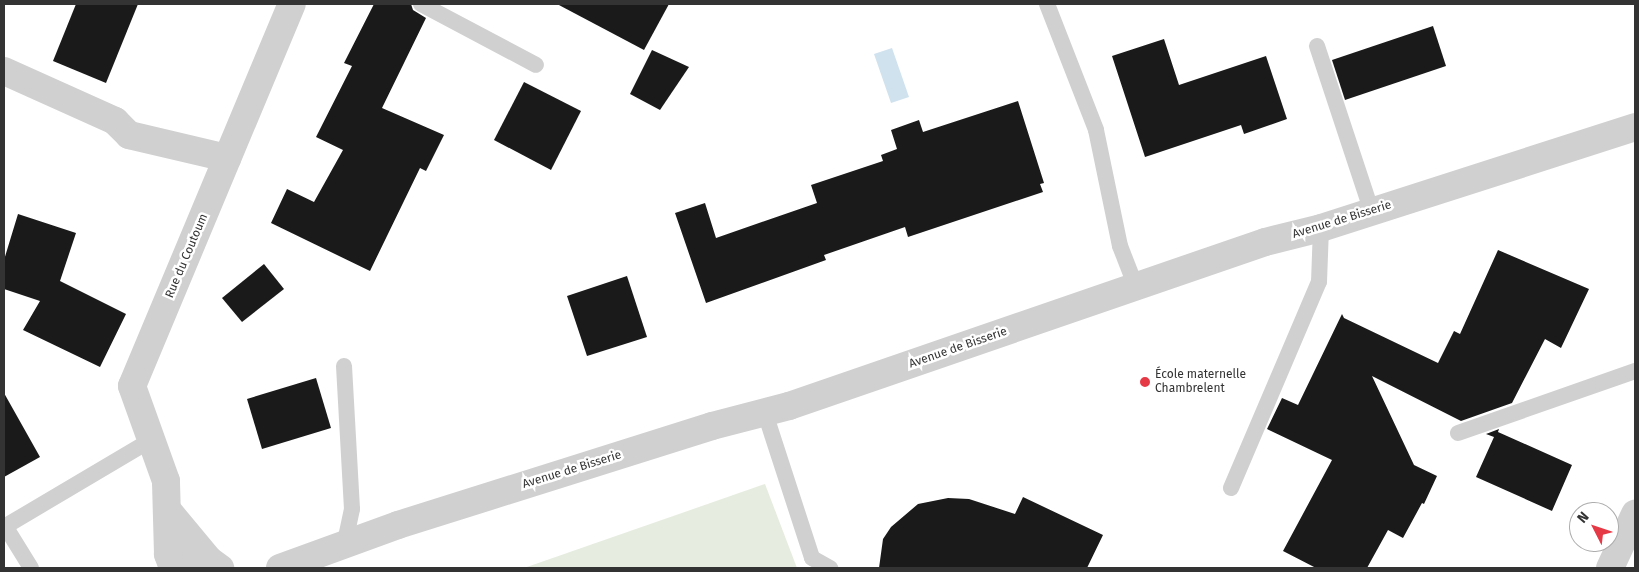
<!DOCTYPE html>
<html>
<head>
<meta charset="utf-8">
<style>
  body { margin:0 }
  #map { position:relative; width:1639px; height:572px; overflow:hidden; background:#fff; font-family:"Fira Sans",sans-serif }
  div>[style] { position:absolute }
  .green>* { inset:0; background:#e6ecdf }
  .water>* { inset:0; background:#cfe2ee }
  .building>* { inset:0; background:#1a1a1a }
  .service>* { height:16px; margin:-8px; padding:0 8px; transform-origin:8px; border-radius:8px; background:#d0d0d0 }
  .minor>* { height:28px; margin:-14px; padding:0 14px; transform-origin:14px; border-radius:14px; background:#d0d0d0 }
  .tertiary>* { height:28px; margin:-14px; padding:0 14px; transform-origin:14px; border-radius:14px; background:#d0d0d0 }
  .dots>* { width:14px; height:14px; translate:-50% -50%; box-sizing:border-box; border:2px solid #fff; border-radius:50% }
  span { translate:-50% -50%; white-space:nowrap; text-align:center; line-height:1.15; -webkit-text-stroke:5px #fff; paint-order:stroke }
  .street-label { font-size:12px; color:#333 }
  .poi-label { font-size:12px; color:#333 }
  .left { translate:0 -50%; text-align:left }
  .frame { position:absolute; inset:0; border:5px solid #333; pointer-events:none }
  .north { position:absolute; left:1569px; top:502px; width:50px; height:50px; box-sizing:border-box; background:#fff; border:1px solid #adadad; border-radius:50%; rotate:311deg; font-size:14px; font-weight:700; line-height:20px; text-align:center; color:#333 }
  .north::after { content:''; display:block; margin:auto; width:18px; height:22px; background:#e63946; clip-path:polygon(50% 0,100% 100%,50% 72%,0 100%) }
</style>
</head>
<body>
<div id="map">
  <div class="green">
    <i style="clip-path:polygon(765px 484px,797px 568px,524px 568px)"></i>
  </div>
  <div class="water">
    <i style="clip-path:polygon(892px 48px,909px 97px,891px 103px,874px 54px)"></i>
  </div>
  <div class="building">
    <i style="clip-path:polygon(76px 4px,138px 4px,106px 83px,53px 61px)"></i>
    <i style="clip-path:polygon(374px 4px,411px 4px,413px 10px,426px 18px,382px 108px,444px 135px,426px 171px,420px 168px,370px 271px,271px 223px,287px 189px,314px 202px,343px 150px,316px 137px,352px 66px,344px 63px)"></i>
    <i style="clip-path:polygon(557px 4px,669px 4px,644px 50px)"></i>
    <i style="clip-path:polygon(1433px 26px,1446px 66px,1345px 100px,1332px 60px)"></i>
    <i style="clip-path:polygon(1164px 39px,1179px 85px,1266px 56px,1287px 119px,1244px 134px,1241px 125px,1145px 157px,1112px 56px)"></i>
    <i style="clip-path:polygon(652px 50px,689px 67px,660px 110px,630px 94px)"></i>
    <i style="clip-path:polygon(524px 82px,581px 111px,551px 170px,494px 140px)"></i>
    <i style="clip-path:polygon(1018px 101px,1044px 183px,1040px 184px,1043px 192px,908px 237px,905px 227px,824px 255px,826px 260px,706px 303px,675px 213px,705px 203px,716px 238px,817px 203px,811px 185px,883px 161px,881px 155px,897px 149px,891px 130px,919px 120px,923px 132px)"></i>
    <i style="clip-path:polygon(18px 214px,76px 233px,60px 281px,126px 314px,100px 367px,23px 330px,40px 301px,4px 289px,4px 260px)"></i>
    <i style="clip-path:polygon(1498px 250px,1589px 289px,1561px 348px,1545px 339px,1512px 403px,1461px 421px,1372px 376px,1414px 465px,1437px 476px,1424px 504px,1422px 503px,1403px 538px,1388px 530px,1367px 568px,1316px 568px,1283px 551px,1332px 460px,1267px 429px,1282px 398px,1298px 405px,1342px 314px,1344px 318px,1438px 363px,1454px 331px,1460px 334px)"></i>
    <i style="clip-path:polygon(264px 264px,284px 289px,242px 322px,222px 298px)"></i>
    <i style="clip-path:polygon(627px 276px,647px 337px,587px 356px,567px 296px)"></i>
    <i style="clip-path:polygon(316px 378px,331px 428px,262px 449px,247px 399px)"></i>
    <i style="clip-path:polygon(4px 393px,40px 457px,4px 477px)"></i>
    <i style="clip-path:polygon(1499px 429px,1498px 432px,1572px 465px,1552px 511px,1476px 477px,1494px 437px,1486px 434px)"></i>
    <i style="clip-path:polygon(1023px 497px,1103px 535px,1087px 568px,879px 568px,883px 539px,891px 527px,918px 504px,948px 498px,969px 499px,1015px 514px)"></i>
  </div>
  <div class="service">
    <i style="left:421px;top:4px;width:130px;rotate:27.9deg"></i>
    <i style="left:1047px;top:4px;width:135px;rotate:68.7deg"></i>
    <i style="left:1096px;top:130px;width:118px;rotate:78.3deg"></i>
    <i style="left:1120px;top:246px;width:44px;rotate:68.7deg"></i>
    <i style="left:1317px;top:46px;width:175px;rotate:71.7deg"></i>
    <i style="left:344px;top:366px;width:143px;rotate:86.8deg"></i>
    <i style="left:352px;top:509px;width:34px;rotate:102deg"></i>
    <i style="left:765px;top:413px;width:152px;rotate:72deg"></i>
    <i style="left:812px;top:558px;width:21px;rotate:29deg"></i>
    <i style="left:1458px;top:433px;width:188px;rotate:-19.3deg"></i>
    <i style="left:1231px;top:488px;width:224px;rotate:-66.9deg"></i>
    <i style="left:1319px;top:282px;width:54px;rotate:-87.9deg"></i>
    <i style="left:5px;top:526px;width:49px;rotate:58.2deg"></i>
    <i style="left:4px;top:527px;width:171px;rotate:-30.6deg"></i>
  </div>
  <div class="minor">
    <i style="left:4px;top:71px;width:122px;rotate:24.2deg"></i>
    <i style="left:115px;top:121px;width:20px;rotate:45deg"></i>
    <i style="left:129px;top:135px;width:101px;rotate:13.2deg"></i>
    <i style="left:169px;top:512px;width:62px;rotate:50.2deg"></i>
    <i style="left:173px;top:568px;width:15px;rotate:-110deg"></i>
    <i style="left:168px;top:554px;width:73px;rotate:-91.6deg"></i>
    <i style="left:166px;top:481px;width:101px;rotate:-109.7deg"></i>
    <i style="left:132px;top:386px;width:414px;rotate:-67.3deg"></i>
    <i style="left:1610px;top:568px;width:60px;rotate:-65.2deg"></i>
  </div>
  <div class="tertiary">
    <i style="left:172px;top:568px;width:14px;rotate:-39deg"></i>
    <i style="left:183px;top:559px;width:13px;rotate:-9deg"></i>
    <i style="left:196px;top:557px;width:13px;rotate:13deg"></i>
    <i style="left:209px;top:560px;width:14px;rotate:36deg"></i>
    <i style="left:280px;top:568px;width:126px;rotate:-20deg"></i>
    <i style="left:398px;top:525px;width:329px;rotate:-17.5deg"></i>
    <i style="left:712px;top:426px;width:80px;rotate:-14.6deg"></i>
    <i style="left:789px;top:406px;width:503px;rotate:-19.01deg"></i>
    <i style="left:1265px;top:242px;width:58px;rotate:-14deg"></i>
    <i style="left:1321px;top:228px;width:330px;rotate:-17.8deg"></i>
  </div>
  <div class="dots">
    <i style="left:1145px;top:382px;background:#e63946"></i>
  </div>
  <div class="street-label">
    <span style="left:1342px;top:220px;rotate:-17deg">Avenue de Bisserie</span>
    <span style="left:187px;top:256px;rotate:-67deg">Rue du Coutoum</span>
    <span style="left:958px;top:348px;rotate:-19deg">Avenue de Bisserie</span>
    <span style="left:572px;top:470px;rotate:-17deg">Avenue de Bisserie</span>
  </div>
  <div class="poi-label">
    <span class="left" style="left:1155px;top:382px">École maternelle<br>Chambrelent</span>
  </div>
  <div class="frame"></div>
  <div class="north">N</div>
</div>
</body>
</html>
